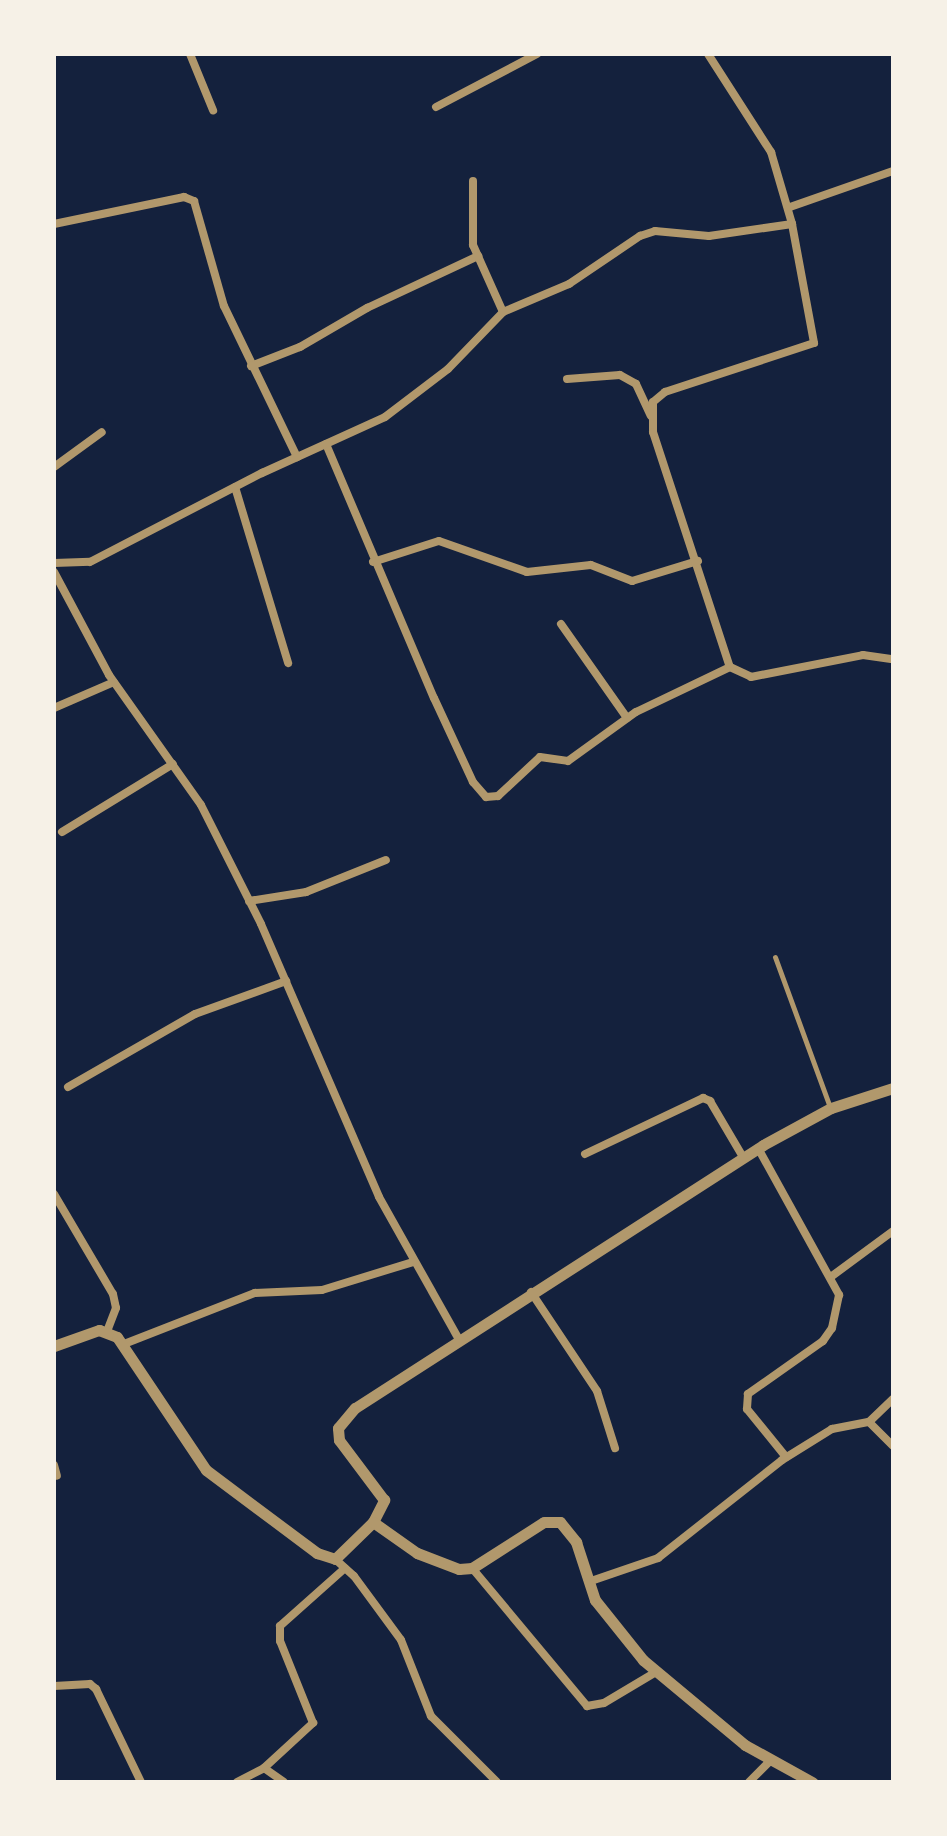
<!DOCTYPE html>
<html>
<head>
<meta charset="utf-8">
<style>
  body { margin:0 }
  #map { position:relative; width:947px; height:1836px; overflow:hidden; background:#14213d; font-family:"Asap Condensed",sans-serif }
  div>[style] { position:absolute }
  .service>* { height:5px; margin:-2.5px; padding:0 2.5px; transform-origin:2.5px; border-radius:2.5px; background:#b1986c }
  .minor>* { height:8px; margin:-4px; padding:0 4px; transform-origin:4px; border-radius:4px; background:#b1986c }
  .tertiary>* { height:11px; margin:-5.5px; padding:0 5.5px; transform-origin:5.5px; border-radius:5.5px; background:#b1986c }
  span { translate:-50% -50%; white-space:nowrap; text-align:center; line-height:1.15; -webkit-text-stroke:8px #f6f1e7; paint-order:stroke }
  .frame { position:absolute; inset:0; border:56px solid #f6f1e7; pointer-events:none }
</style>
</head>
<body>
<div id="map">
  <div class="service">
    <i style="left:775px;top:957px;width:160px;rotate:69.9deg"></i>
  </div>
  <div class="minor">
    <i style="left:190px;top:54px;width:61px;rotate:67.7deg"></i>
    <i style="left:708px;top:54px;width:117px;rotate:57.3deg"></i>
    <i style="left:771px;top:152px;width:75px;rotate:73.7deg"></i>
    <i style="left:436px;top:107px;width:114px;rotate:-27.7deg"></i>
    <i style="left:473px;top:181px;width:64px;rotate:90deg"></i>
    <i style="left:473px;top:245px;width:73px;rotate:65.9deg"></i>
    <i style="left:790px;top:207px;width:109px;rotate:-19.3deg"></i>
    <i style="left:54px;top:224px;width:133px;rotate:-11.7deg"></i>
    <i style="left:184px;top:197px;width:11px;rotate:22deg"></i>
    <i style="left:194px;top:201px;width:109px;rotate:74.1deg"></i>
    <i style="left:224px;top:306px;width:168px;rotate:64.2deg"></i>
    <i style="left:251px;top:366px;width:53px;rotate:-21.2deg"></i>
    <i style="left:300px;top:347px;width:78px;rotate:-30.2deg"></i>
    <i style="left:367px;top:308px;width:123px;rotate:-25.1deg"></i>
    <i style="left:567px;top:379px;width:53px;rotate:-4.3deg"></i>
    <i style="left:620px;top:375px;width:18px;rotate:29deg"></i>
    <i style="left:636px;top:384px;width:35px;rotate:65deg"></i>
    <i style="left:326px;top:444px;width:276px;rotate:67deg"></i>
    <i style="left:434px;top:698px;width:93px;rotate:65.1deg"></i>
    <i style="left:473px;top:782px;width:20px;rotate:49deg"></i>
    <i style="left:486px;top:797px;width:12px;rotate:-5deg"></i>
    <i style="left:498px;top:796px;width:57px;rotate:-42.9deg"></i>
    <i style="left:540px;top:757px;width:28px;rotate:8deg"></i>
    <i style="left:568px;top:761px;width:84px;rotate:-35.8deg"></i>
    <i style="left:636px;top:712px;width:104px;rotate:-25.6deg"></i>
    <i style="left:54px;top:467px;width:59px;rotate:-36.1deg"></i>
    <i style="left:235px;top:487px;width:184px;rotate:73.2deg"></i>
    <i style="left:373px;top:562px;width:69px;rotate:-17.7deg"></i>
    <i style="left:439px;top:541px;width:93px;rotate:19.4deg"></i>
    <i style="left:527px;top:572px;width:64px;rotate:-6.2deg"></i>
    <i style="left:591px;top:565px;width:44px;rotate:21.3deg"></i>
    <i style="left:632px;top:581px;width:69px;rotate:-16.9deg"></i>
    <i style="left:54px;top:563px;width:36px;rotate:-2deg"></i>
    <i style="left:90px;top:562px;width:194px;rotate:-27.4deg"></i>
    <i style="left:262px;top:473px;width:135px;rotate:-24.5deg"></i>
    <i style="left:385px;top:417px;width:79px;rotate:-37.3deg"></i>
    <i style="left:448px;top:369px;width:79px;rotate:-46deg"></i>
    <i style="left:503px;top:312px;width:72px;rotate:-23deg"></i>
    <i style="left:569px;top:284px;width:86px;rotate:-34.1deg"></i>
    <i style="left:640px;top:236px;width:16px;rotate:-18deg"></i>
    <i style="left:655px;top:231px;width:54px;rotate:5.3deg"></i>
    <i style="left:709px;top:236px;width:84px;rotate:-8.2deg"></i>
    <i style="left:792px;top:224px;width:121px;rotate:79.5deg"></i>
    <i style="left:814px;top:343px;width:157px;rotate:161.8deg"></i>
    <i style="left:665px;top:392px;width:16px;rotate:140deg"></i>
    <i style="left:653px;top:402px;width:30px;rotate:90deg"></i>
    <i style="left:653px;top:432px;width:247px;rotate:71.9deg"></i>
    <i style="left:730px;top:667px;width:23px;rotate:25deg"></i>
    <i style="left:751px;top:677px;width:114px;rotate:-11.1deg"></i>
    <i style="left:863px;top:655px;width:30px;rotate:8deg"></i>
    <i style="left:54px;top:572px;width:117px;rotate:61.9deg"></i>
    <i style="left:109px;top:675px;width:159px;rotate:54.7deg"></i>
    <i style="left:201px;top:805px;width:133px;rotate:63.2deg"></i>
    <i style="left:261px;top:924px;width:297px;rotate:66.6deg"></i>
    <i style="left:379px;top:1197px;width:162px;rotate:60.7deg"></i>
    <i style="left:561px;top:624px;width:115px;rotate:54.9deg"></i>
    <i style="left:54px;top:708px;width:65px;rotate:-23.4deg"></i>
    <i style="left:62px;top:832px;width:130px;rotate:-31.5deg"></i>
    <i style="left:249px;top:901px;width:58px;rotate:-9deg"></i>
    <i style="left:306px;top:892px;width:86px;rotate:-21.8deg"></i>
    <i style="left:68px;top:1087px;width:146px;rotate:-29.9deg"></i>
    <i style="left:195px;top:1014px;width:97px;rotate:-19.9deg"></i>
    <i style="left:758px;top:1148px;width:168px;rotate:61.1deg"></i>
    <i style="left:839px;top:1295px;width:34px;rotate:102deg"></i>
    <i style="left:832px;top:1328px;width:16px;rotate:125deg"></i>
    <i style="left:823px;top:1341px;width:92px;rotate:144.8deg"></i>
    <i style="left:748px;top:1394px;width:15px;rotate:94deg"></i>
    <i style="left:747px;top:1409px;width:62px;rotate:50.9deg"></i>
    <i style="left:585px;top:1154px;width:131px;rotate:-25.4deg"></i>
    <i style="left:703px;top:1098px;width:8px;rotate:23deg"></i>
    <i style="left:710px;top:1101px;width:65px;rotate:59.5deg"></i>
    <i style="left:54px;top:1194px;width:116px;rotate:59.5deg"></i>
    <i style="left:113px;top:1294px;width:14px;rotate:78deg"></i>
    <i style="left:116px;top:1308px;width:26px;rotate:111deg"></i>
    <i style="left:832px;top:1276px;width:76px;rotate:-36.4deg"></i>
    <i style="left:531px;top:1292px;width:119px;rotate:56.3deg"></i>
    <i style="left:597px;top:1391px;width:60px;rotate:72.5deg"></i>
    <i style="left:124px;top:1344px;width:141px;rotate:-21.3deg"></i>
    <i style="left:255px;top:1293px;width:67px;rotate:-2.6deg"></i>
    <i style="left:322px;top:1290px;width:95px;rotate:-17.1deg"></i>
    <i style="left:869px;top:1422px;width:33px;rotate:-44deg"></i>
    <i style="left:54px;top:1465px;width:11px;rotate:75deg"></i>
    <i style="left:335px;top:1559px;width:25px;rotate:42deg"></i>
    <i style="left:354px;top:1576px;width:79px;rotate:53.7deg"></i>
    <i style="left:401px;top:1640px;width:82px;rotate:68.5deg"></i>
    <i style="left:431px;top:1716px;width:93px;rotate:45deg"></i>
    <i style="left:472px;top:1568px;width:180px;rotate:50.2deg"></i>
    <i style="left:587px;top:1706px;width:17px;rotate:-10deg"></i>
    <i style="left:604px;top:1703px;width:61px;rotate:-30.8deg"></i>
    <i style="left:591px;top:1581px;width:71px;rotate:-18.9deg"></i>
    <i style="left:658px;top:1558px;width:158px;rotate:-38.3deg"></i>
    <i style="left:782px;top:1460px;width:59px;rotate:-31.8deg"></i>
    <i style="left:832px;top:1429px;width:38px;rotate:-11deg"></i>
    <i style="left:869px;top:1422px;width:34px;rotate:45deg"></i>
    <i style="left:54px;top:1686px;width:36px;rotate:-3deg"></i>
    <i style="left:90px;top:1684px;width:8px;rotate:40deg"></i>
    <i style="left:96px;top:1689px;width:103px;rotate:64.2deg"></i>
    <i style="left:264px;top:1768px;width:67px;rotate:-42.6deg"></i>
    <i style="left:313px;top:1723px;width:88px;rotate:-111.9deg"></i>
    <i style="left:280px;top:1641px;width:15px;rotate:-90deg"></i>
    <i style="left:280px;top:1626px;width:87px;rotate:-41.7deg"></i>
    <i style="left:237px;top:1782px;width:30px;rotate:-27deg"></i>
    <i style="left:264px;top:1768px;width:24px;rotate:35deg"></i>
    <i style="left:749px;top:1782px;width:31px;rotate:-45deg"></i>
  </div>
  <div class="tertiary">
    <i style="left:54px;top:1346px;width:48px;rotate:-19.6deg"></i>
    <i style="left:99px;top:1330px;width:19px;rotate:21deg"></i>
    <i style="left:117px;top:1337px;width:160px;rotate:56.2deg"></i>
    <i style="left:206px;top:1470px;width:139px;rotate:36.8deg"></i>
    <i style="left:317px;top:1553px;width:19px;rotate:18deg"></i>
    <i style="left:335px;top:1559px;width:53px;rotate:-44.2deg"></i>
    <i style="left:373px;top:1522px;width:25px;rotate:-63deg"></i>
    <i style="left:384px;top:1500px;width:75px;rotate:-126.9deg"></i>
    <i style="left:339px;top:1440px;width:12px;rotate:-95deg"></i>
    <i style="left:338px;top:1428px;width:26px;rotate:-50deg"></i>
    <i style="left:355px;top:1408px;width:485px;rotate:-32.8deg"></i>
    <i style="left:763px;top:1145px;width:77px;rotate:-28.6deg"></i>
    <i style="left:831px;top:1108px;width:65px;rotate:-17.9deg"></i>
    <i style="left:373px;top:1522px;width:54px;rotate:35.2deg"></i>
    <i style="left:417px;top:1553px;width:45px;rotate:20.9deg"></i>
    <i style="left:459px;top:1569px;width:13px;rotate:-4deg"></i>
    <i style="left:472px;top:1568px;width:85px;rotate:-32.6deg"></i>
    <i style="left:544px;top:1522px;width:16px"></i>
    <i style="left:560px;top:1522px;width:26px;rotate:51deg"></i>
    <i style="left:576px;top:1542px;width:61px;rotate:71.9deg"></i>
    <i style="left:595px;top:1600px;width:77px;rotate:51.3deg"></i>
    <i style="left:643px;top:1660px;width:133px;rotate:39.8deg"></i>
    <i style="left:745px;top:1745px;width:77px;rotate:28.9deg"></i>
  </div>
  <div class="frame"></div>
</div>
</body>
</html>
